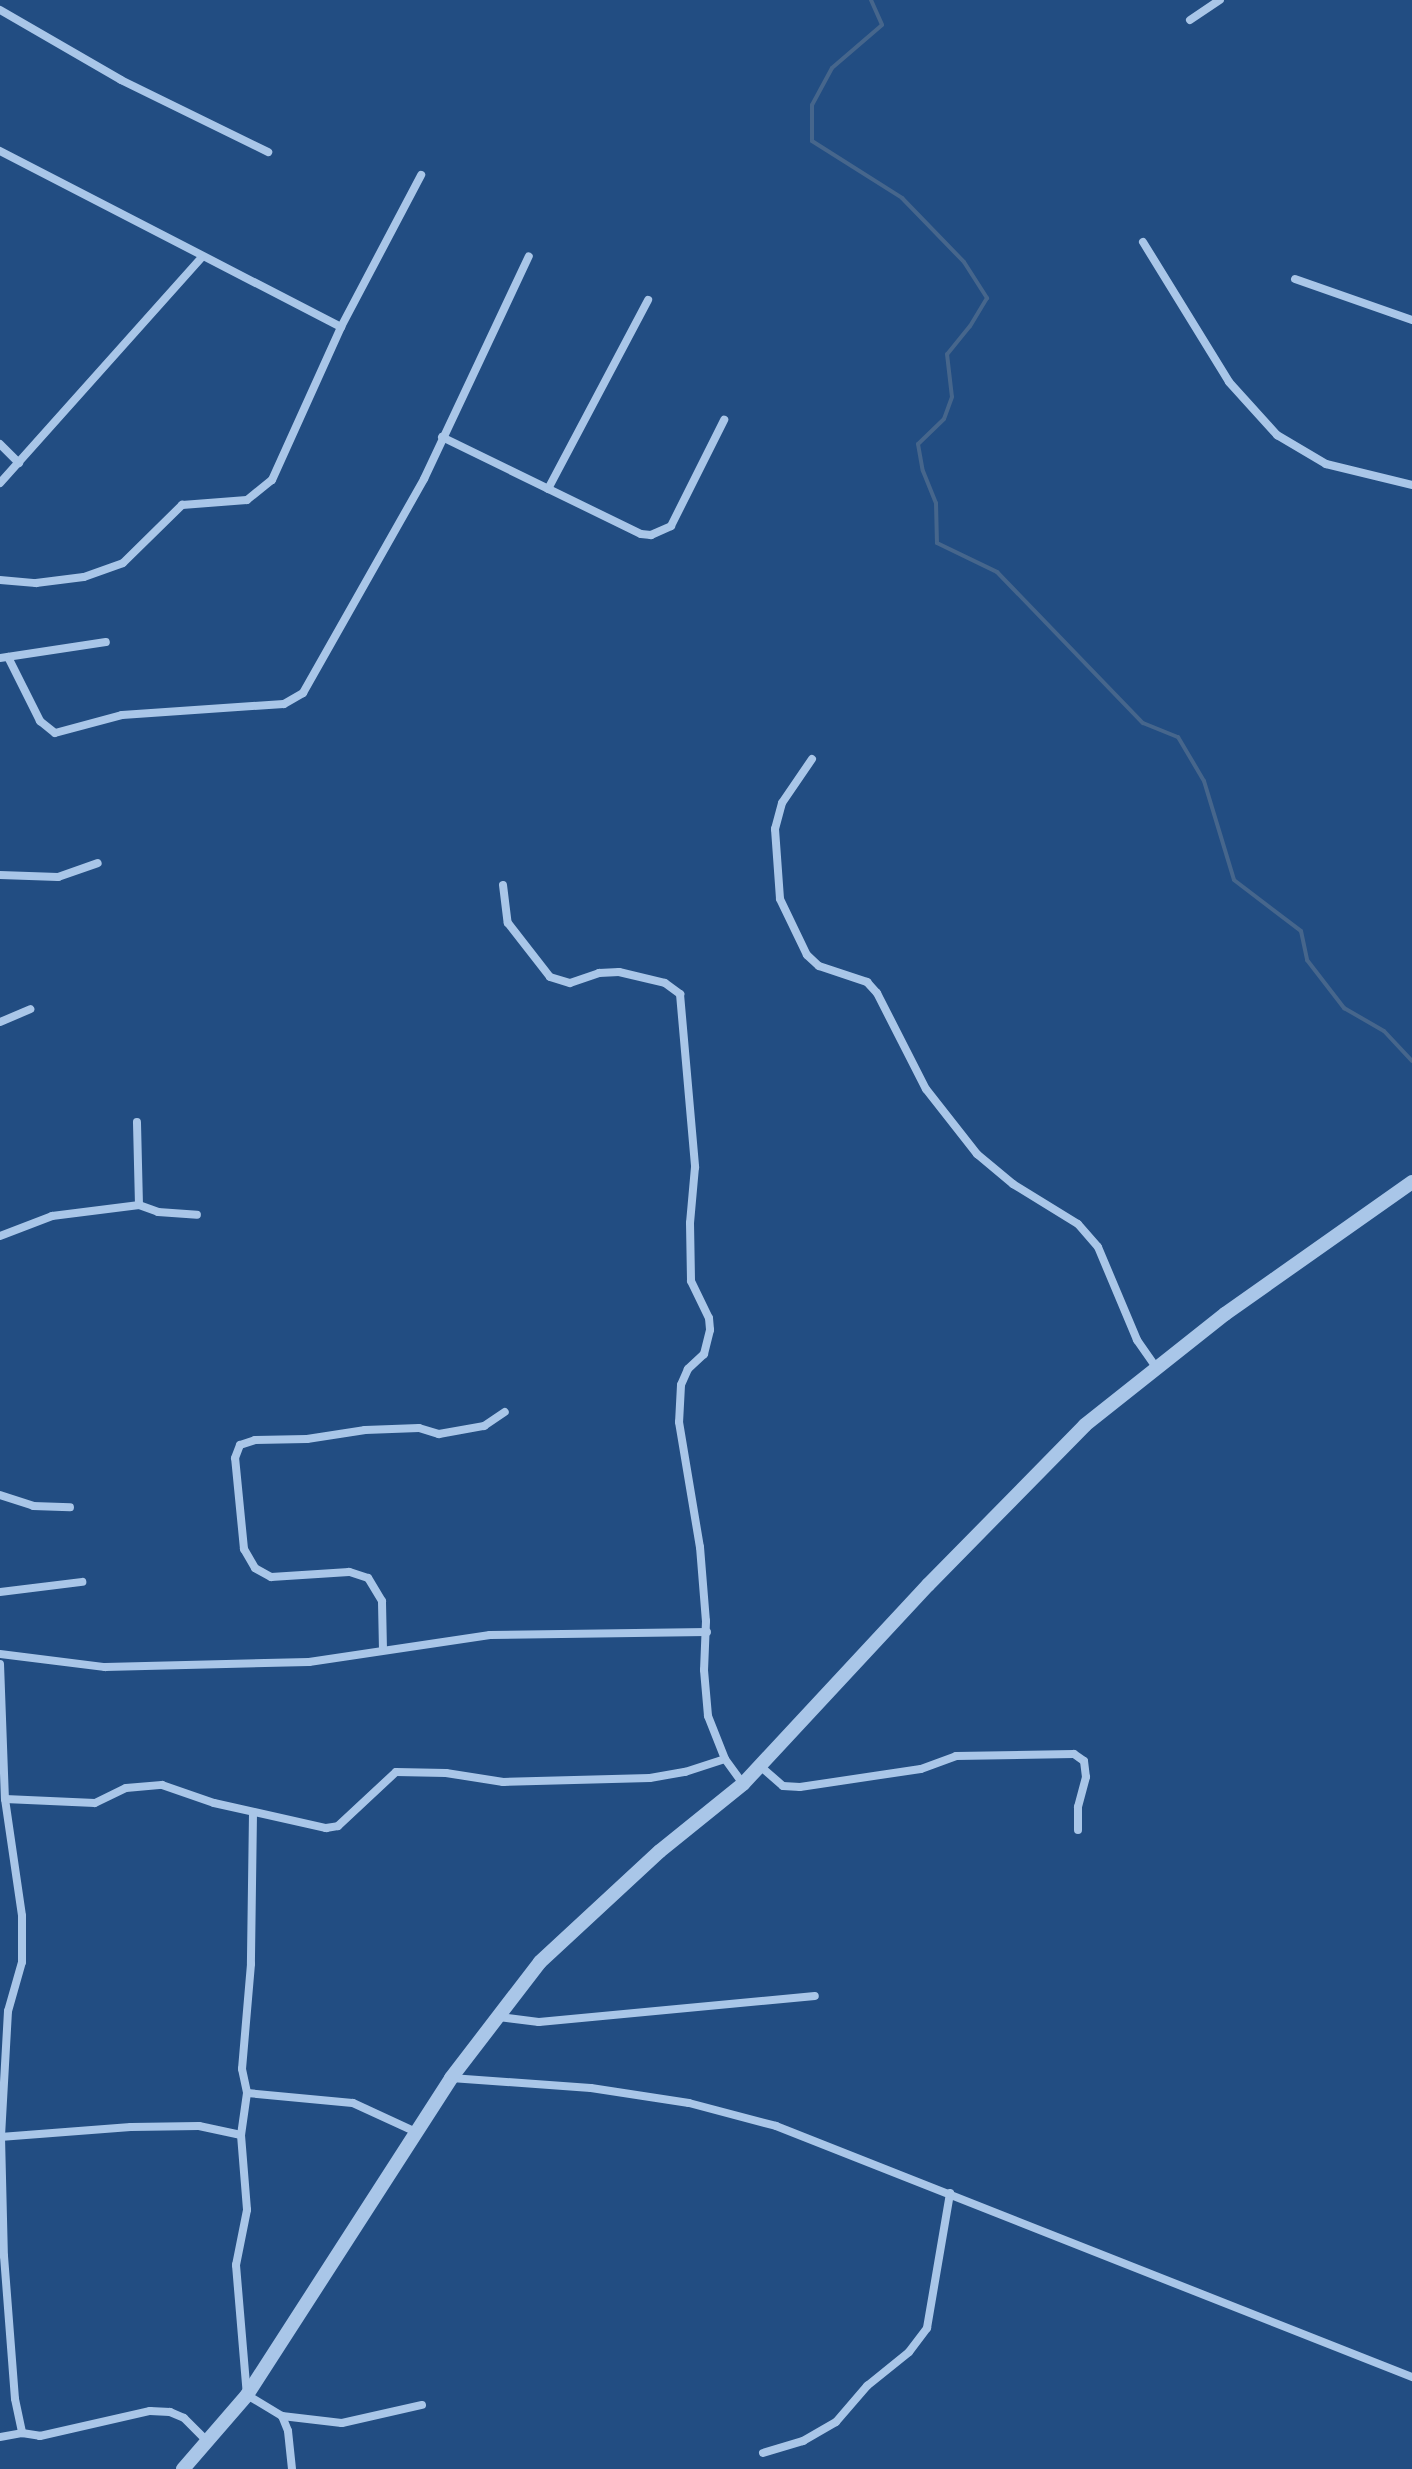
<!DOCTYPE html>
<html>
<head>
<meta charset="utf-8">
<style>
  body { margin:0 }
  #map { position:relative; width:1412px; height:2469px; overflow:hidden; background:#224d82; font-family:"Exo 2",sans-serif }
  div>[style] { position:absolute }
  .stream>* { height:4px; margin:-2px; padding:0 2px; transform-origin:2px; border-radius:2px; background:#46668c }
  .minor>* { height:8px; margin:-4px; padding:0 4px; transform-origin:4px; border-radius:4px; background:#a9c6e8 }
  .tertiary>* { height:14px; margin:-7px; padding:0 7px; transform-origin:7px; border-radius:7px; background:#a9c6e8 }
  span { translate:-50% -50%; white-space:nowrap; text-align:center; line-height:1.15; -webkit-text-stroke:6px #224d82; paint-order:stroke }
</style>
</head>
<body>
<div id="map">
  <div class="stream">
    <i style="left:871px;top:0;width:27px;rotate:66deg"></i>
    <i style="left:882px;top:25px;width:66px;rotate:139.3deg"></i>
    <i style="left:832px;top:68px;width:42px;rotate:118.4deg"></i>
    <i style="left:812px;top:105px;width:36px;rotate:90deg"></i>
    <i style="left:812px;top:141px;width:107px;rotate:32.3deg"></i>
    <i style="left:902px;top:198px;width:89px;rotate:45.9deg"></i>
    <i style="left:964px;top:262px;width:43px;rotate:57.4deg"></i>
    <i style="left:987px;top:298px;width:33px;rotate:121deg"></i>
    <i style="left:970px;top:326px;width:36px;rotate:129deg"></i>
    <i style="left:947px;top:354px;width:43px;rotate:83.4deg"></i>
    <i style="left:952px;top:397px;width:23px;rotate:110deg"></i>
    <i style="left:944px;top:419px;width:36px;rotate:136deg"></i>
    <i style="left:918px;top:444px;width:27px;rotate:80deg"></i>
    <i style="left:923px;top:471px;width:35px;rotate:68deg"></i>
    <i style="left:936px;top:503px;width:40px;rotate:88.6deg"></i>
    <i style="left:937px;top:543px;width:67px;rotate:25.8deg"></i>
    <i style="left:997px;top:572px;width:210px;rotate:46deg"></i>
    <i style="left:1143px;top:723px;width:38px;rotate:22deg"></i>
    <i style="left:1178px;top:737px;width:51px;rotate:59.4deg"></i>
    <i style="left:1204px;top:781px;width:103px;rotate:73.1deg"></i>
    <i style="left:1234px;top:880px;width:84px;rotate:37.3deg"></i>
    <i style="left:1301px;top:931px;width:30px;rotate:78deg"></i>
    <i style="left:1307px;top:960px;width:61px;rotate:52.4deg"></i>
    <i style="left:1344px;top:1008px;width:46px;rotate:29.9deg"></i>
    <i style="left:1384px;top:1031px;width:41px;rotate:47deg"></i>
  </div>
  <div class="minor">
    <i style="left:0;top:10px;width:140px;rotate:30deg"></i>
    <i style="left:121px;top:80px;width:164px;rotate:26.1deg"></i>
    <i style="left:1190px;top:20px;width:36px;rotate:-34deg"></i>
    <i style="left:0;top:151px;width:384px;rotate:27.3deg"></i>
    <i style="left:1143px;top:242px;width:164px;rotate:58.4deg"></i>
    <i style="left:1229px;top:382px;width:72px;rotate:47.8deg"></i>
    <i style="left:1277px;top:435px;width:57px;rotate:30.6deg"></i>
    <i style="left:1326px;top:464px;width:89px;rotate:13.7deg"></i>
    <i style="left:1295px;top:279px;width:124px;rotate:19.3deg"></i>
    <i style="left:442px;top:437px;width:221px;rotate:26deg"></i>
    <i style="left:641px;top:534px;width:10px;rotate:6deg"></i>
    <i style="left:651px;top:535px;width:22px;rotate:-24deg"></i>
    <i style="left:671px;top:526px;width:119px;rotate:-63.4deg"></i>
    <i style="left:0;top:444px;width:27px;rotate:45deg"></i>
    <i style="left:0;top:483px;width:302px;rotate:-48.2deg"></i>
    <i style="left:548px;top:489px;width:214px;rotate:-62.1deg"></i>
    <i style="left:0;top:580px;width:36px;rotate:5deg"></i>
    <i style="left:36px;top:583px;width:48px;rotate:-7.1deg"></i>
    <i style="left:84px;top:577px;width:41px;rotate:-19.7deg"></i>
    <i style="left:123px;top:563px;width:83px;rotate:-44.5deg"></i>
    <i style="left:182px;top:505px;width:65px;rotate:-4.4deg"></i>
    <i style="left:247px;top:500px;width:32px;rotate:-39deg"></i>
    <i style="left:272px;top:480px;width:168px;rotate:-65.7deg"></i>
    <i style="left:341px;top:327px;width:172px;rotate:-62.2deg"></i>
    <i style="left:8px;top:657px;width:72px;rotate:63.4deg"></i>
    <i style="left:40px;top:721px;width:19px;rotate:39deg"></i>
    <i style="left:55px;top:733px;width:69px;rotate:-15deg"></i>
    <i style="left:122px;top:715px;width:162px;rotate:-3.9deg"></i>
    <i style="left:284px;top:704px;width:22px;rotate:-30deg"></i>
    <i style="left:303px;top:693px;width:246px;rotate:-60.5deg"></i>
    <i style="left:424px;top:479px;width:246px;rotate:-64.8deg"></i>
    <i style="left:0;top:658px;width:107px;rotate:-8.6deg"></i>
    <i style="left:812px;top:759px;width:53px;rotate:124.3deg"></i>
    <i style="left:782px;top:803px;width:27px;rotate:105deg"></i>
    <i style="left:775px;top:829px;width:70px;rotate:85.9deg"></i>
    <i style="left:780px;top:899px;width:62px;rotate:64.3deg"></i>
    <i style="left:807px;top:955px;width:16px;rotate:43deg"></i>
    <i style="left:819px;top:966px;width:51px;rotate:18.4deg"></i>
    <i style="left:867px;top:982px;width:15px;rotate:48deg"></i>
    <i style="left:877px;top:993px;width:108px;rotate:63deg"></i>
    <i style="left:926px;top:1089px;width:83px;rotate:51.9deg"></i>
    <i style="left:977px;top:1154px;width:47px;rotate:39.8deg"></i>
    <i style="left:1013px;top:1184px;width:76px;rotate:31.6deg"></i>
    <i style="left:1078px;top:1224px;width:30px;rotate:49deg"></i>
    <i style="left:1098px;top:1247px;width:101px;rotate:67.2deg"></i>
    <i style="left:1137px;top:1340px;width:35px;rotate:55deg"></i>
    <i style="left:0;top:875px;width:58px;rotate:2deg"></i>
    <i style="left:58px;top:877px;width:42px;rotate:-19.3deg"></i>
    <i style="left:503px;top:885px;width:38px;rotate:83deg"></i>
    <i style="left:508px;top:923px;width:68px;rotate:52.1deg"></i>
    <i style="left:550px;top:977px;width:21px;rotate:17deg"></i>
    <i style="left:570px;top:983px;width:31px;rotate:-19deg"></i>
    <i style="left:599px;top:973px;width:20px;rotate:-3deg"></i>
    <i style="left:619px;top:972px;width:47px;rotate:13.4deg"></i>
    <i style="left:665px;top:983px;width:19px;rotate:36deg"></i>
    <i style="left:680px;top:994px;width:174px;rotate:85deg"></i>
    <i style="left:695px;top:1167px;width:56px;rotate:95.1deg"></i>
    <i style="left:690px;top:1223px;width:58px;rotate:89deg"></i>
    <i style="left:691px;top:1281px;width:41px;rotate:64.1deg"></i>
    <i style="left:709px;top:1318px;width:12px;rotate:85deg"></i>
    <i style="left:710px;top:1330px;width:25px;rotate:104deg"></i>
    <i style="left:704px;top:1354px;width:22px;rotate:137deg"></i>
    <i style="left:688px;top:1369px;width:17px;rotate:114deg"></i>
    <i style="left:681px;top:1385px;width:37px;rotate:93deg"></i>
    <i style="left:679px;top:1422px;width:127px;rotate:80.5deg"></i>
    <i style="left:700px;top:1547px;width:74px;rotate:85.4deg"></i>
    <i style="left:706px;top:1621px;width:49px;rotate:92.3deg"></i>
    <i style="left:704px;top:1670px;width:46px;rotate:85deg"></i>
    <i style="left:708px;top:1716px;width:46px;rotate:68.4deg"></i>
    <i style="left:725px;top:1759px;width:31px;rotate:54deg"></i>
    <i style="left:0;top:1022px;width:33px;rotate:-23deg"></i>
    <i style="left:139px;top:1205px;width:20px;rotate:20deg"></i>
    <i style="left:158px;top:1212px;width:39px;rotate:4deg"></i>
    <i style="left:0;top:1236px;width:56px;rotate:-21deg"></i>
    <i style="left:52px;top:1216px;width:88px;rotate:-7.2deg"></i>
    <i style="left:139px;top:1205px;width:83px;rotate:-91.4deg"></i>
    <i style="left:0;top:1495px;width:35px;rotate:18deg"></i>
    <i style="left:33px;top:1506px;width:37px;rotate:2deg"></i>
    <i style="left:0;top:1592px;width:83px;rotate:-7deg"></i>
    <i style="left:383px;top:1650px;width:49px;rotate:-91.2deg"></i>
    <i style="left:382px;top:1601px;width:27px;rotate:-121deg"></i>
    <i style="left:368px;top:1578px;width:20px;rotate:-162deg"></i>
    <i style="left:349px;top:1572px;width:78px;rotate:176.3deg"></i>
    <i style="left:271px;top:1577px;width:18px;rotate:-151deg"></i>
    <i style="left:255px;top:1568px;width:22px;rotate:-120deg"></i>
    <i style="left:244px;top:1549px;width:91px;rotate:-95.6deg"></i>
    <i style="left:235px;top:1458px;width:14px;rotate:-69deg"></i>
    <i style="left:240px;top:1445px;width:16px;rotate:-18deg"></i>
    <i style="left:255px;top:1440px;width:52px;rotate:-1.1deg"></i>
    <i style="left:307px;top:1439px;width:59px;rotate:-8.8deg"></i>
    <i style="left:365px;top:1430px;width:54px;rotate:-2.1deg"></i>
    <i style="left:419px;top:1428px;width:21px;rotate:17deg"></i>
    <i style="left:439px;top:1434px;width:46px;rotate:-10.1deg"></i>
    <i style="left:484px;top:1426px;width:25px;rotate:-34deg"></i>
    <i style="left:0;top:1654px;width:106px;rotate:7.1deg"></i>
    <i style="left:105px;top:1667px;width:204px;rotate:-1.4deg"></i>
    <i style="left:309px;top:1662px;width:183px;rotate:-8.5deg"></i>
    <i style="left:490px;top:1635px;width:217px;rotate:-0.8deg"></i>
    <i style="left:0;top:1664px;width:135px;rotate:87.9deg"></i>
    <i style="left:5px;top:1799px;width:118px;rotate:81.7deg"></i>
    <i style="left:22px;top:1916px;width:46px;rotate:90deg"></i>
    <i style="left:22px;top:1962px;width:51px;rotate:105.9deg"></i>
    <i style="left:8px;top:2011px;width:126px;rotate:93.2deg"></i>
    <i style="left:1px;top:2137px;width:119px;rotate:88.6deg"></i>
    <i style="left:4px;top:2256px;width:143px;rotate:85.6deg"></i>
    <i style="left:15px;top:2399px;width:35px;rotate:78deg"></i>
    <i style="left:22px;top:2433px;width:18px;rotate:9deg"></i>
    <i style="left:40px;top:2436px;width:113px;rotate:-12.8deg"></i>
    <i style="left:150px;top:2411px;width:20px;rotate:3deg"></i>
    <i style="left:170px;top:2412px;width:15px;rotate:23deg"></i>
    <i style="left:184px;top:2418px;width:33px;rotate:45deg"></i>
    <i style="left:760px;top:1766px;width:30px;rotate:41deg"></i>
    <i style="left:783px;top:1786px;width:17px;rotate:3deg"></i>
    <i style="left:800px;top:1787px;width:122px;rotate:-8.5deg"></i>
    <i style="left:921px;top:1769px;width:37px;rotate:-20deg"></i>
    <i style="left:956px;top:1756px;width:118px;rotate:-1deg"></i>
    <i style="left:1074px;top:1754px;width:12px;rotate:35deg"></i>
    <i style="left:1084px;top:1761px;width:16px;rotate:83deg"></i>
    <i style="left:1086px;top:1777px;width:31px;rotate:105deg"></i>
    <i style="left:1078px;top:1807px;width:23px;rotate:90deg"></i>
    <i style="left:5px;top:1799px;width:90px;rotate:2.5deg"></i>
    <i style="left:95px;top:1803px;width:34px;rotate:-26deg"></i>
    <i style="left:126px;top:1788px;width:36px;rotate:-5deg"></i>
    <i style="left:162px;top:1785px;width:55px;rotate:19.1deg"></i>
    <i style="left:214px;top:1803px;width:115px;rotate:12.6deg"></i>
    <i style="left:326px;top:1828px;width:12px;rotate:-9deg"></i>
    <i style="left:338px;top:1826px;width:79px;rotate:-43deg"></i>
    <i style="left:396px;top:1772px;width:50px;rotate:1.1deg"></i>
    <i style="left:446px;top:1773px;width:58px;rotate:9deg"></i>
    <i style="left:503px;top:1782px;width:147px;rotate:-1.6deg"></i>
    <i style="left:650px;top:1778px;width:36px;rotate:-10deg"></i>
    <i style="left:685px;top:1772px;width:42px;rotate:-18deg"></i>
    <i style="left:253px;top:1813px;width:151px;rotate:90.8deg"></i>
    <i style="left:251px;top:1964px;width:105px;rotate:94.9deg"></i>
    <i style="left:242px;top:2069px;width:25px;rotate:78deg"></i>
    <i style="left:247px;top:2093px;width:106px;rotate:5.4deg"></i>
    <i style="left:353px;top:2103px;width:69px;rotate:24.7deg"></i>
    <i style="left:499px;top:2017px;width:40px;rotate:7.1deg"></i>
    <i style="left:539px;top:2022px;width:277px;rotate:-5.4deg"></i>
    <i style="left:451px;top:2078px;width:140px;rotate:4.1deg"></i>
    <i style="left:591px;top:2088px;width:99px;rotate:8.7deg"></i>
    <i style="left:689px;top:2103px;width:90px;rotate:14.8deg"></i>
    <i style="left:776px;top:2126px;width:684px;rotate:21.54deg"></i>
    <i style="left:247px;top:2093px;width:42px;rotate:98.1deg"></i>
    <i style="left:241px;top:2135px;width:75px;rotate:85.4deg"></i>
    <i style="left:247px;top:2210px;width:56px;rotate:101.3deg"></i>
    <i style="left:236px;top:2265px;width:130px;rotate:85.2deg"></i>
    <i style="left:247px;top:2395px;width:41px;rotate:31deg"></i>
    <i style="left:282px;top:2416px;width:16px;rotate:68deg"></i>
    <i style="left:288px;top:2431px;width:38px;rotate:84deg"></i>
    <i style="left:0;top:2137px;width:131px;rotate:-4.4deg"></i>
    <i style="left:131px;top:2127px;width:68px;rotate:-0.8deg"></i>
    <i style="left:199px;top:2126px;width:43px;rotate:12.1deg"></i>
    <i style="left:282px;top:2416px;width:60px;rotate:6.7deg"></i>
    <i style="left:342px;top:2423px;width:82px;rotate:-12.7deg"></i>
    <i style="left:0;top:2437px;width:22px;rotate:-10deg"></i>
    <i style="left:763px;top:2453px;width:42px;rotate:-16.7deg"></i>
    <i style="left:803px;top:2441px;width:38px;rotate:-30deg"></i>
    <i style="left:836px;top:2422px;width:48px;rotate:-49.3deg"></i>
    <i style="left:867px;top:2386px;width:54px;rotate:-39deg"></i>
    <i style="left:909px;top:2352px;width:30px;rotate:-53deg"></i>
    <i style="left:927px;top:2328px;width:137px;rotate:-80.3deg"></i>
  </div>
  <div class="tertiary">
    <i style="left:183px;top:2469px;width:98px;rotate:-49.1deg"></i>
    <i style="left:247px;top:2395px;width:377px;rotate:-57.2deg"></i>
    <i style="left:451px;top:2078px;width:146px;rotate:-52.5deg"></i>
    <i style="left:540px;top:1962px;width:163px;rotate:-42.8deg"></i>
    <i style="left:660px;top:1851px;width:107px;rotate:-38.9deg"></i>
    <i style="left:743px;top:1784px;width:272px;rotate:-47.1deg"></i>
    <i style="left:928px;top:1585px;width:224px;rotate:-45.5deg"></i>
    <i style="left:1085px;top:1425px;width:179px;rotate:-38.4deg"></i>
    <i style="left:1225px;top:1314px;width:229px;rotate:-35.2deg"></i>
  </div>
</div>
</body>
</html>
